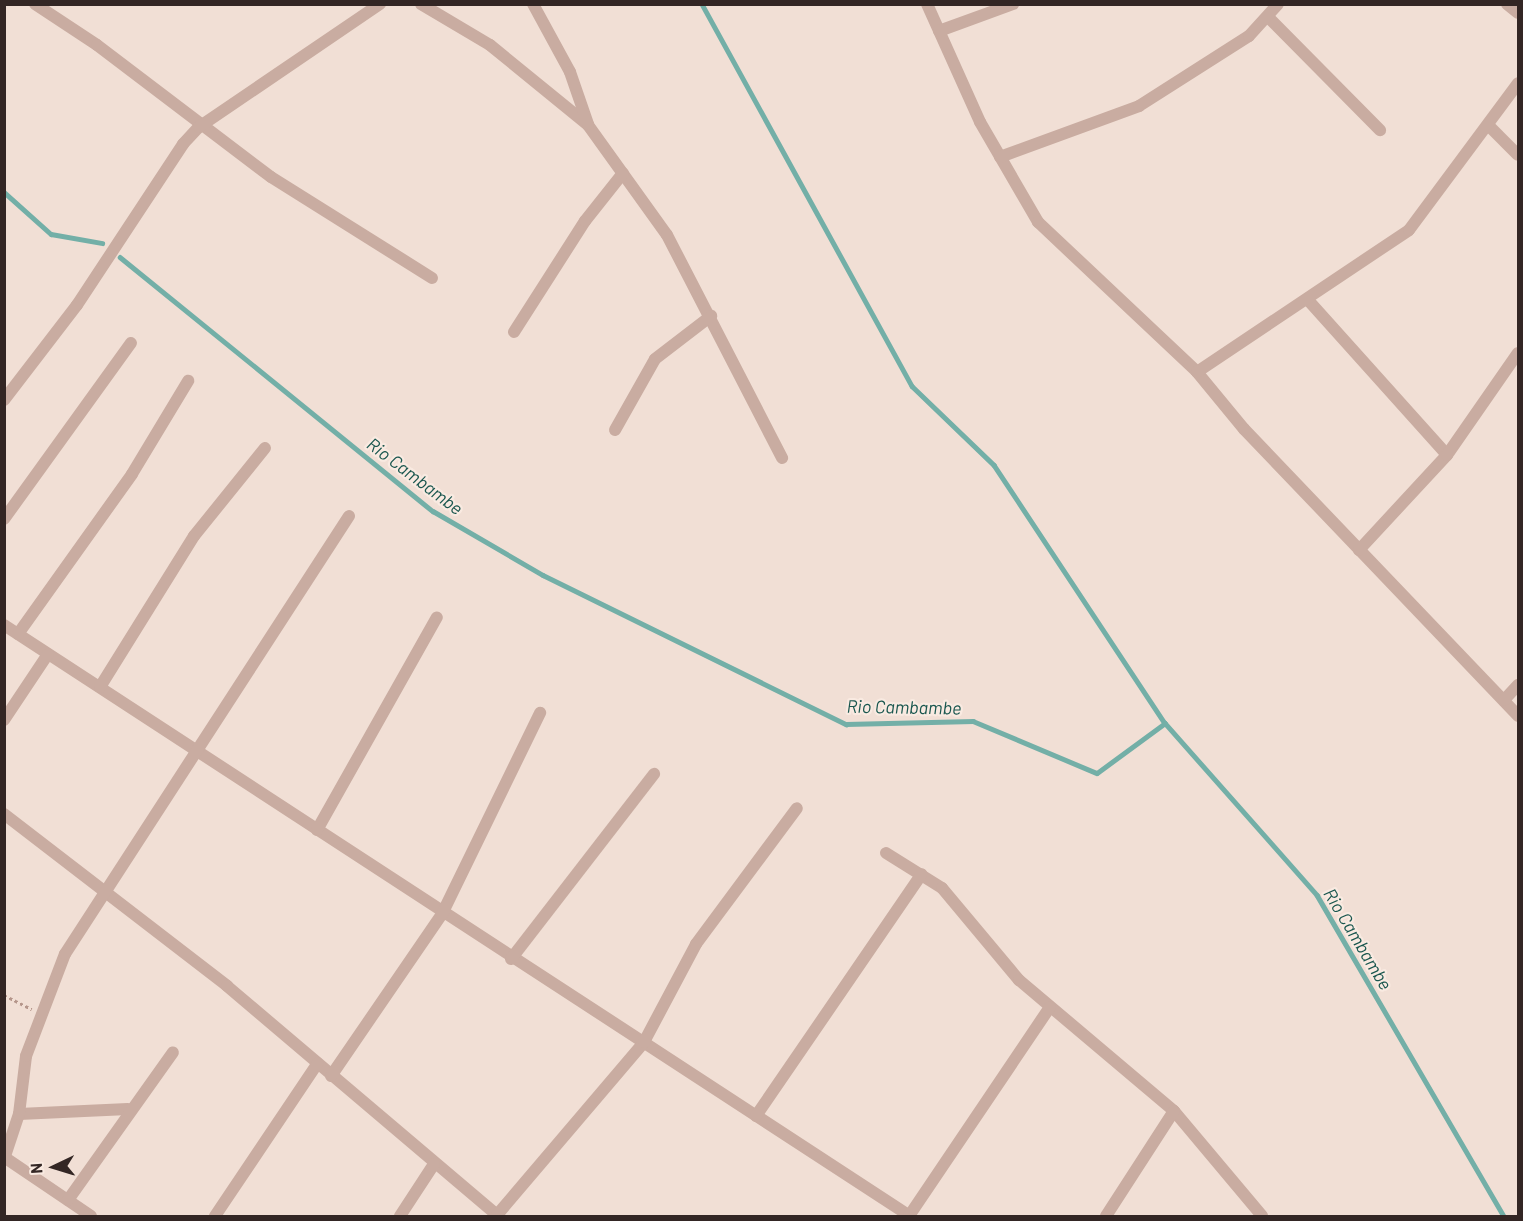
<!DOCTYPE html>
<html>
<head>
<meta charset="utf-8">
<style>
  body { margin:0 }
  #map { position:relative; width:1523px; height:1221px; overflow:hidden; background:#f1dfd5; font-family:Barlow,sans-serif }
  div>[style] { position:absolute }
  .stream>* { height:4.5px; margin:-2.25px; padding:0 2.25px; transform-origin:2.25px; border-radius:2.25px; background:#73afa7 }
  .path>* { height:3px; margin-top:-1.5px; transform-origin:0; background:repeating-linear-gradient(90deg,#b5968b 0 3px,transparent 0 6px) }
  .minor>* { height:12px; margin:-6px; padding:0 6px; transform-origin:6px; border-radius:6px; background:#c9aca1 }
  span { translate:-50% -50%; white-space:nowrap; text-align:center; line-height:1.15; -webkit-text-stroke:4.5px #f9eae1; paint-order:stroke }
  .water-label { font-size:18px; color:#19564e; font-style:italic }
  .frame { position:absolute; inset:0; border:6px solid #332624; pointer-events:none }
  .north { position:absolute; left:24px; top:1137px; width:60px; height:60px; -webkit-text-stroke:4px #f9eae1; paint-order:stroke; rotate:266deg; font-size:16px; font-weight:700; line-height:24px; text-align:center; color:#332624 }
  .north::after { content:''; display:block; margin:auto; width:21px; height:27px; background:#332624; clip-path:polygon(50% 0,100% 100%,50% 72%,0 100%) }
</style>
</head>
<body>
<div id="map">
  <div class="stream">
    <i style="left:702px;top:4px;width:436px;rotate:61.2deg"></i>
    <i style="left:912px;top:386px;width:114px;rotate:43.9deg"></i>
    <i style="left:994px;top:465px;width:310px;rotate:56.5deg"></i>
    <i style="left:4px;top:192px;width:63px;rotate:41.8deg"></i>
    <i style="left:51px;top:234px;width:52px;rotate:10deg"></i>
    <i style="left:120px;top:257px;width:403px;rotate:39.1deg"></i>
    <i style="left:433px;top:511px;width:127px;rotate:30.2deg"></i>
    <i style="left:543px;top:575px;width:338px;rotate:26.2deg"></i>
    <i style="left:846px;top:724px;width:127px;rotate:-1.4deg"></i>
    <i style="left:973px;top:721px;width:134px;rotate:22.8deg"></i>
    <i style="left:1097px;top:773px;width:84px;rotate:-36.3deg"></i>
    <i style="left:1165px;top:723px;width:230px;rotate:48.5deg"></i>
    <i style="left:1317px;top:895px;width:371px;rotate:59.8deg"></i>
  </div>
  <div class="path">
    <i style="left:4px;top:995px;width:31px;rotate:27deg"></i>
  </div>
  <div class="minor">
    <i style="left:35px;top:4px;width:74px;rotate:33.5deg"></i>
    <i style="left:97px;top:45px;width:218px;rotate:37.2deg"></i>
    <i style="left:271px;top:177px;width:190px;rotate:32.1deg"></i>
    <i style="left:421px;top:4px;width:80px;rotate:30.7deg"></i>
    <i style="left:490px;top:45px;width:127px;rotate:39.2deg"></i>
    <i style="left:588px;top:125px;width:135px;rotate:54.3deg"></i>
    <i style="left:667px;top:235px;width:251px;rotate:62.7deg"></i>
    <i style="left:533px;top:4px;width:77px;rotate:61.4deg"></i>
    <i style="left:570px;top:72px;width:55px;rotate:70.9deg"></i>
    <i style="left:927px;top:4px;width:129px;rotate:65.8deg"></i>
    <i style="left:980px;top:122px;width:116px;rotate:59.9deg"></i>
    <i style="left:1038px;top:222px;width:219px;rotate:43.3deg"></i>
    <i style="left:1197px;top:372px;width:74px;rotate:50.5deg"></i>
    <i style="left:1244px;top:429px;width:397px;rotate:46.3deg"></i>
    <i style="left:1507px;top:4px;width:14px;rotate:39deg"></i>
    <i style="left:1269px;top:18px;width:158px;rotate:45.3deg"></i>
    <i style="left:939px;top:31px;width:79px;rotate:-20deg"></i>
    <i style="left:1488px;top:125px;width:42px;rotate:45deg"></i>
    <i style="left:1000px;top:157px;width:148px;rotate:-20.1deg"></i>
    <i style="left:1139px;top:106px;width:130px;rotate:-32.5deg"></i>
    <i style="left:1249px;top:36px;width:43px;rotate:-47.8deg"></i>
    <i style="left:1308px;top:300px;width:208px;rotate:48.1deg"></i>
    <i style="left:514px;top:332px;width:132px;rotate:-57.4deg"></i>
    <i style="left:585px;top:221px;width:61px;rotate:-51.6deg"></i>
    <i style="left:1197px;top:372px;width:255px;rotate:-33.8deg"></i>
    <i style="left:1409px;top:230px;width:183px;rotate:-53.4deg"></i>
    <i style="left:4px;top:400px;width:120px;rotate:-52.5deg"></i>
    <i style="left:77px;top:305px;width:193px;rotate:-56.6deg"></i>
    <i style="left:183px;top:144px;width:23px;rotate:-47deg"></i>
    <i style="left:199px;top:127px;width:219px;rotate:-34.2deg"></i>
    <i style="left:615px;top:430px;width:81px;rotate:-60.6deg"></i>
    <i style="left:655px;top:359px;width:71px;rotate:-37.5deg"></i>
    <i style="left:4px;top:519px;width:217px;rotate:-54.2deg"></i>
    <i style="left:1359px;top:550px;width:129px;rotate:-47.2deg"></i>
    <i style="left:1447px;top:455px;width:124px;rotate:-55.2deg"></i>
    <i style="left:4px;top:625px;width:1082px;rotate:33.12deg"></i>
    <i style="left:18px;top:634px;width:196px;rotate:-54.5deg"></i>
    <i style="left:132px;top:474px;width:109px;rotate:-58.9deg"></i>
    <i style="left:100px;top:687px;width:178px;rotate:-58.1deg"></i>
    <i style="left:194px;top:536px;width:113px;rotate:-51.1deg"></i>
    <i style="left:1504px;top:700px;width:21px;rotate:-47deg"></i>
    <i style="left:4px;top:720px;width:79px;rotate:-56.3deg"></i>
    <i style="left:4px;top:814px;width:282px;rotate:37.6deg"></i>
    <i style="left:227px;top:986px;width:355px;rotate:40.3deg"></i>
    <i style="left:317px;top:830px;width:244px;rotate:-60.6deg"></i>
    <i style="left:886px;top:853px;width:66px;rotate:32deg"></i>
    <i style="left:942px;top:888px;width:120px;rotate:50.1deg"></i>
    <i style="left:1019px;top:980px;width:203px;rotate:40.2deg"></i>
    <i style="left:1174px;top:1111px;width:137px;rotate:50deg"></i>
    <i style="left:511px;top:959px;width:234px;rotate:-52.3deg"></i>
    <i style="left:331px;top:1076px;width:196px;rotate:-55.6deg"></i>
    <i style="left:442px;top:914px;width:224px;rotate:-64deg"></i>
    <i style="left:19px;top:1114px;width:109px;rotate:-2.6deg"></i>
    <i style="left:756px;top:1116px;width:293px;rotate:-55.6deg"></i>
    <i style="left:4px;top:1157px;width:105px;rotate:34.1deg"></i>
    <i style="left:4px;top:1159px;width:47px;rotate:-71.6deg"></i>
    <i style="left:19px;top:1114px;width:58px;rotate:-83.1deg"></i>
    <i style="left:26px;top:1056px;width:109px;rotate:-69.1deg"></i>
    <i style="left:65px;top:954px;width:522px;rotate:-57.04deg"></i>
    <i style="left:68px;top:1200px;width:181px;rotate:-54.6deg"></i>
    <i style="left:497px;top:1215px;width:227px;rotate:-49.6deg"></i>
    <i style="left:644px;top:1042px;width:111px;rotate:-62deg"></i>
    <i style="left:696px;top:944px;width:169px;rotate:-53.4deg"></i>
    <i style="left:215px;top:1216px;width:184px;rotate:-56.1deg"></i>
    <i style="left:400px;top:1216px;width:62px;rotate:-56.8deg"></i>
    <i style="left:909px;top:1216px;width:252px;rotate:-56deg"></i>
    <i style="left:1106px;top:1216px;width:125px;rotate:-57.1deg"></i>
  </div>
  <div class="water-label">
    <span style="left:415px;top:476px;rotate:37deg">Rio Cambambe</span>
    <span style="left:904px;top:707px;rotate:1deg">Rio Cambambe</span>
    <span style="left:1358px;top:939px;rotate:59deg">Rio Cambambe</span>
  </div>
  <div class="frame"></div>
  <div class="north">N</div>
</div>
</body>
</html>
